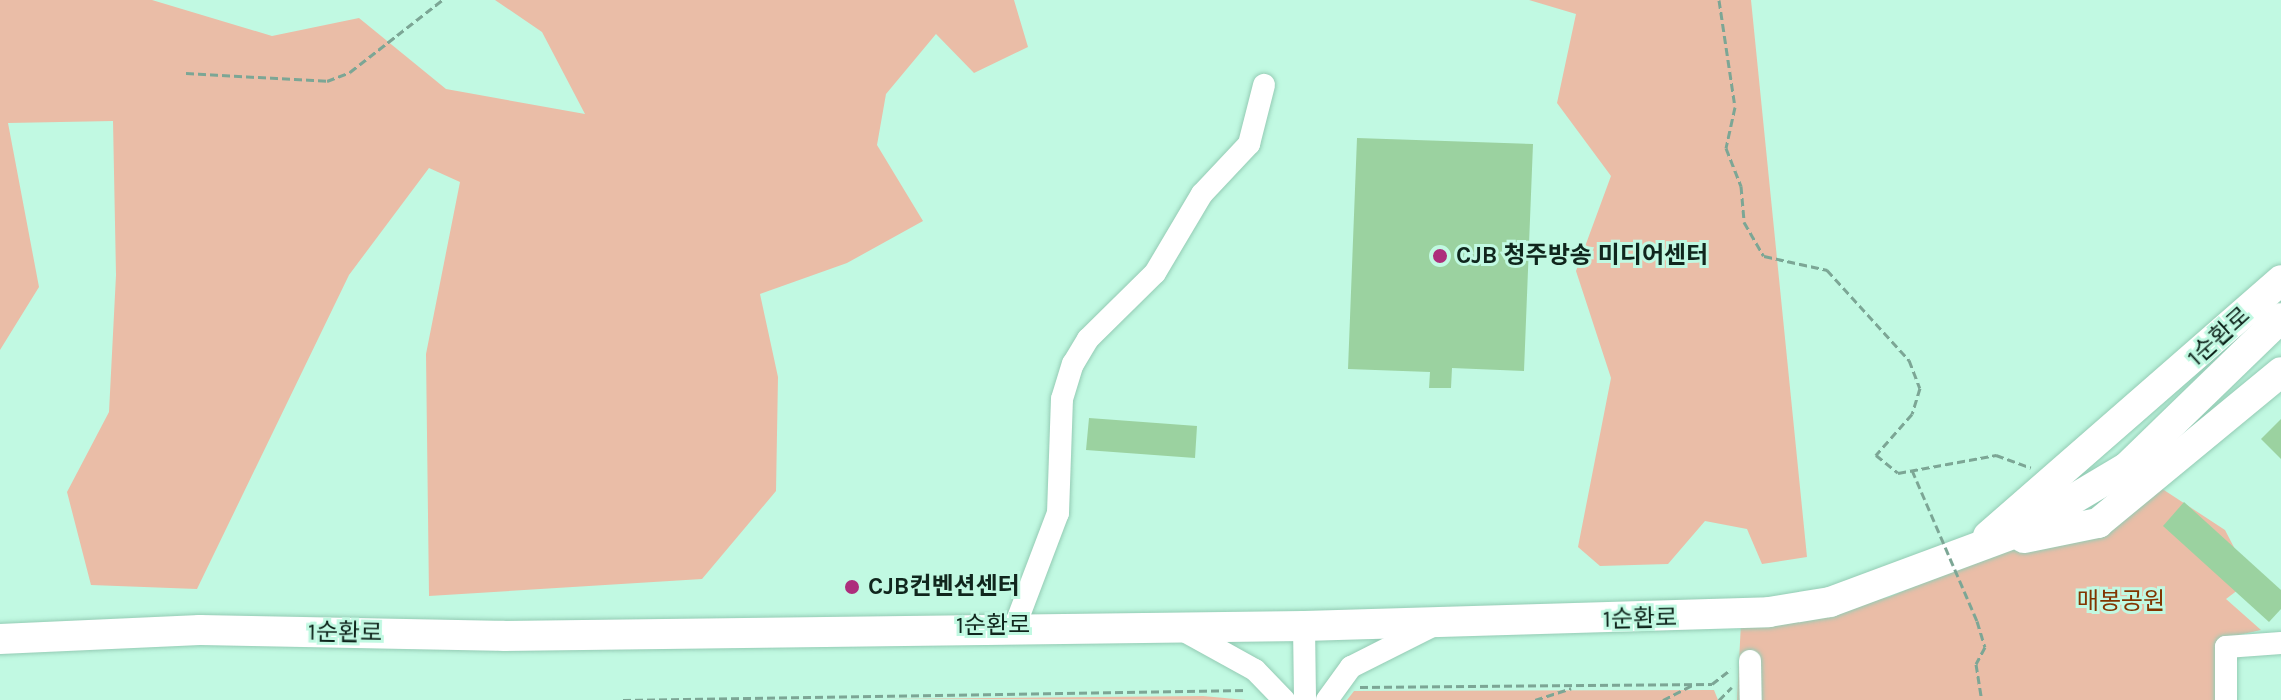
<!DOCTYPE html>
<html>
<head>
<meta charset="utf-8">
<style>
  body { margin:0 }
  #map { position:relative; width:2281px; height:700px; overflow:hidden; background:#c1f9e2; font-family:Karla,"Noto Sans KR",sans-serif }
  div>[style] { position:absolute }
  .green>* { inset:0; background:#eabda7 }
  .building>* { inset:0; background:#9bd2a0 }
  .path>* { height:3px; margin-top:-1.5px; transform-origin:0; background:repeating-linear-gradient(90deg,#7ca695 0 8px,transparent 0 12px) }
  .roads { filter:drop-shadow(0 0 2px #94cbb4) drop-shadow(0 0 2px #94cbb4) }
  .minor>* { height:22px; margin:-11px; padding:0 11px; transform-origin:11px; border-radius:11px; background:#fff }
  .major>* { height:30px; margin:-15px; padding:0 15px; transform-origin:15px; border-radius:15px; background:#fff }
  .path-bridge>* { height:3px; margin-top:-1.5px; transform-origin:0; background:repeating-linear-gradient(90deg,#7ca695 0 8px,transparent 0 12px) }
  .dots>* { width:22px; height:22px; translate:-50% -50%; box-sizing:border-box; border:4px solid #c1f9e2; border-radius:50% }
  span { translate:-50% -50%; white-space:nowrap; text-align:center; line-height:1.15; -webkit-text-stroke:6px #c1f9e2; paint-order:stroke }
  .poi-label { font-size:24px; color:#10261d; font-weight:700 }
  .left { translate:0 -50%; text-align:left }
  .street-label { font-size:24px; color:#10261d }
  .park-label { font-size:24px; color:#813500 }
</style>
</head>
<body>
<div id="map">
  <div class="green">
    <i style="clip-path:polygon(0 0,152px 0,272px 36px,359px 18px,446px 89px,585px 114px,542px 32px,495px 0,1014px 0,1028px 47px,974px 73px,936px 34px,886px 94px,877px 145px,923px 221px,847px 263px,760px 294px,778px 377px,776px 491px,702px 579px,429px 596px,426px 354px,460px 182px,429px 168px,349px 275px,197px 589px,91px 585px,67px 492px,109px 412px,116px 275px,113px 121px,8px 123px,39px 287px,0 350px)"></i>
    <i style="clip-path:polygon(1529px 0,1751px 0,1807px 557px,1762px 564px,1747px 529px,1705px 521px,1668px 564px,1600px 566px,1578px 547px,1611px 378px,1576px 271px,1611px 176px,1557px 103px,1576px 14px)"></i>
    <i style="clip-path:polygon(2141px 475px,2225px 530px,2251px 580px,2226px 599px,2261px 630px,2221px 639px,2220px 700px,1737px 700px,1741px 623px,1889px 597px,2081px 516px)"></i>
    <i style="clip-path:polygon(1714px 690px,1718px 700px,1347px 700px,1354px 691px)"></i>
    <i style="clip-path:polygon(1203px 696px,1246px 700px,885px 699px)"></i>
  </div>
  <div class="building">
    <i style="clip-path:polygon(1357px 138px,1533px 144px,1524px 371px,1452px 368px,1451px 388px,1429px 388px,1430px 372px,1348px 369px)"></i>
    <i style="clip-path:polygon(1089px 418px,1197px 426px,1195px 458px,1086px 450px)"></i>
    <i style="clip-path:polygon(2281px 419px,2281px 459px,2261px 439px)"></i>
    <i style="clip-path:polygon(2184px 502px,2281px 590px,2281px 609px,2269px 622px,2163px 526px)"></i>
  </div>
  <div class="path">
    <i style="left:1719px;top:0;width:108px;rotate:81.5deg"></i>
    <i style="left:1735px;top:107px;width:42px;rotate:102.4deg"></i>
    <i style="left:1726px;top:148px;width:41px;rotate:68.5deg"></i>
    <i style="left:1741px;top:186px;width:36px;rotate:85deg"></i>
    <i style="left:1744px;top:222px;width:39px;rotate:60deg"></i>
    <i style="left:1764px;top:256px;width:65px;rotate:12.5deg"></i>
    <i style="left:1827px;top:270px;width:122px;rotate:47.7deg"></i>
    <i style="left:1909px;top:360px;width:30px;rotate:69deg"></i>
    <i style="left:1920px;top:388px;width:27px;rotate:107deg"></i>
    <i style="left:1912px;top:414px;width:55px;rotate:131.3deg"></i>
    <i style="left:1876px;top:455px;width:28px;rotate:39deg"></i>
    <i style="left:1898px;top:473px;width:100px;rotate:-10.4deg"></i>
    <i style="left:1996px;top:455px;width:37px;rotate:20deg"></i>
    <i style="left:186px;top:73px;width:141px;rotate:3.2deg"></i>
    <i style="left:327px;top:81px;width:25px;rotate:-21deg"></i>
    <i style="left:350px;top:72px;width:117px;rotate:-38deg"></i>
    <i style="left:1977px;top:621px;width:27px;rotate:73deg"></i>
    <i style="left:1985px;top:647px;width:19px;rotate:118deg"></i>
    <i style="left:1976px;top:664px;width:36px;rotate:81deg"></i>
    <i style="left:1360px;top:687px;width:352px;rotate:-0.5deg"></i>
    <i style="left:1712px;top:684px;width:24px;rotate:-38deg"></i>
    <i style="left:623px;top:700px;width:624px;rotate:-0.92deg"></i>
    <i style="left:1535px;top:700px;width:38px;rotate:-18deg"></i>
    <i style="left:1663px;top:700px;width:35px;rotate:-27deg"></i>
    <i style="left:1719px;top:700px;width:18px;rotate:-45deg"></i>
  </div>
  <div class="roads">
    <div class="minor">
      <i style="left:1015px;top:626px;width:121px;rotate:-69.2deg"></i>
      <i style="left:1058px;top:513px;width:114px;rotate:-88deg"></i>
      <i style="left:1062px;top:399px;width:37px;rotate:-73deg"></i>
      <i style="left:1073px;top:364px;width:29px;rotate:-59deg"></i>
      <i style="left:1088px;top:339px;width:94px;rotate:-44.6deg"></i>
      <i style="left:1155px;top:273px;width:92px;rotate:-59.3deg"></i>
      <i style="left:1202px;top:194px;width:69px;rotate:-46.8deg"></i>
      <i style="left:1249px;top:144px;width:61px;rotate:-75.7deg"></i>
      <i style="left:1304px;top:626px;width:74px;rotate:89.2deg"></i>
      <i style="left:1179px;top:628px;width:87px;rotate:28.9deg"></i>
      <i style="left:1255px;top:670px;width:42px;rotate:46deg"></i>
      <i style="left:1750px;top:661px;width:39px;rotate:89deg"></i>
      <i style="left:1327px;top:700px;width:41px;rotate:-54deg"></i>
      <i style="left:1351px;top:667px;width:93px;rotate:-26.8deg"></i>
      <i style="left:2226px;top:700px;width:53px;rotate:-90deg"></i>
      <i style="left:2226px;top:647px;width:55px;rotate:-4.2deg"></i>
    </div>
    <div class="major">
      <i style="left:1988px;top:536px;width:389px;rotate:-41.1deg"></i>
      <i style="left:2024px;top:538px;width:76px;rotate:-11.5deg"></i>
      <i style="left:2098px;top:523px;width:237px;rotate:-39.5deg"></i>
      <i style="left:0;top:639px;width:200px;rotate:-2.6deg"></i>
      <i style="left:200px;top:630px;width:303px;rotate:1.1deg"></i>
      <i style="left:503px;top:636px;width:801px;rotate:-0.72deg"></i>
      <i style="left:1304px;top:626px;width:465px;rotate:-1.7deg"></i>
      <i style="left:1769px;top:612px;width:62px;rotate:-9.3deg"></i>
      <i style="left:1830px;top:602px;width:201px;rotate:-20.4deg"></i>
      <i style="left:2018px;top:532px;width:127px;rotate:-30.8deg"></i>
      <i style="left:2127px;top:467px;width:214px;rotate:-44.1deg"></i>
    </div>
  </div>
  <div class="path-bridge">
    <i style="left:1912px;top:470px;width:164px;rotate:66.7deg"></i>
  </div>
  <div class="dots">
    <i style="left:1440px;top:256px;background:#ad2e7c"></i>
    <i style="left:852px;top:587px;background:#ad2e7c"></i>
  </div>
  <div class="poi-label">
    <span class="left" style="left:1456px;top:256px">CJB 청주방송 미디어센터</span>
    <span class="left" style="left:868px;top:587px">CJB컨벤션센터</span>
  </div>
  <div class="street-label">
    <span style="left:2219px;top:337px;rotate:-42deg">1순환로</span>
    <span style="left:1640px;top:619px;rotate:-1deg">1순환로</span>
    <span style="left:993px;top:626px">1순환로</span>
    <span style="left:345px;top:633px;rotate:1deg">1순환로</span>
  </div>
  <div class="park-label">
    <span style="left:2121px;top:602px">매봉공원</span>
  </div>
</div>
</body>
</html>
